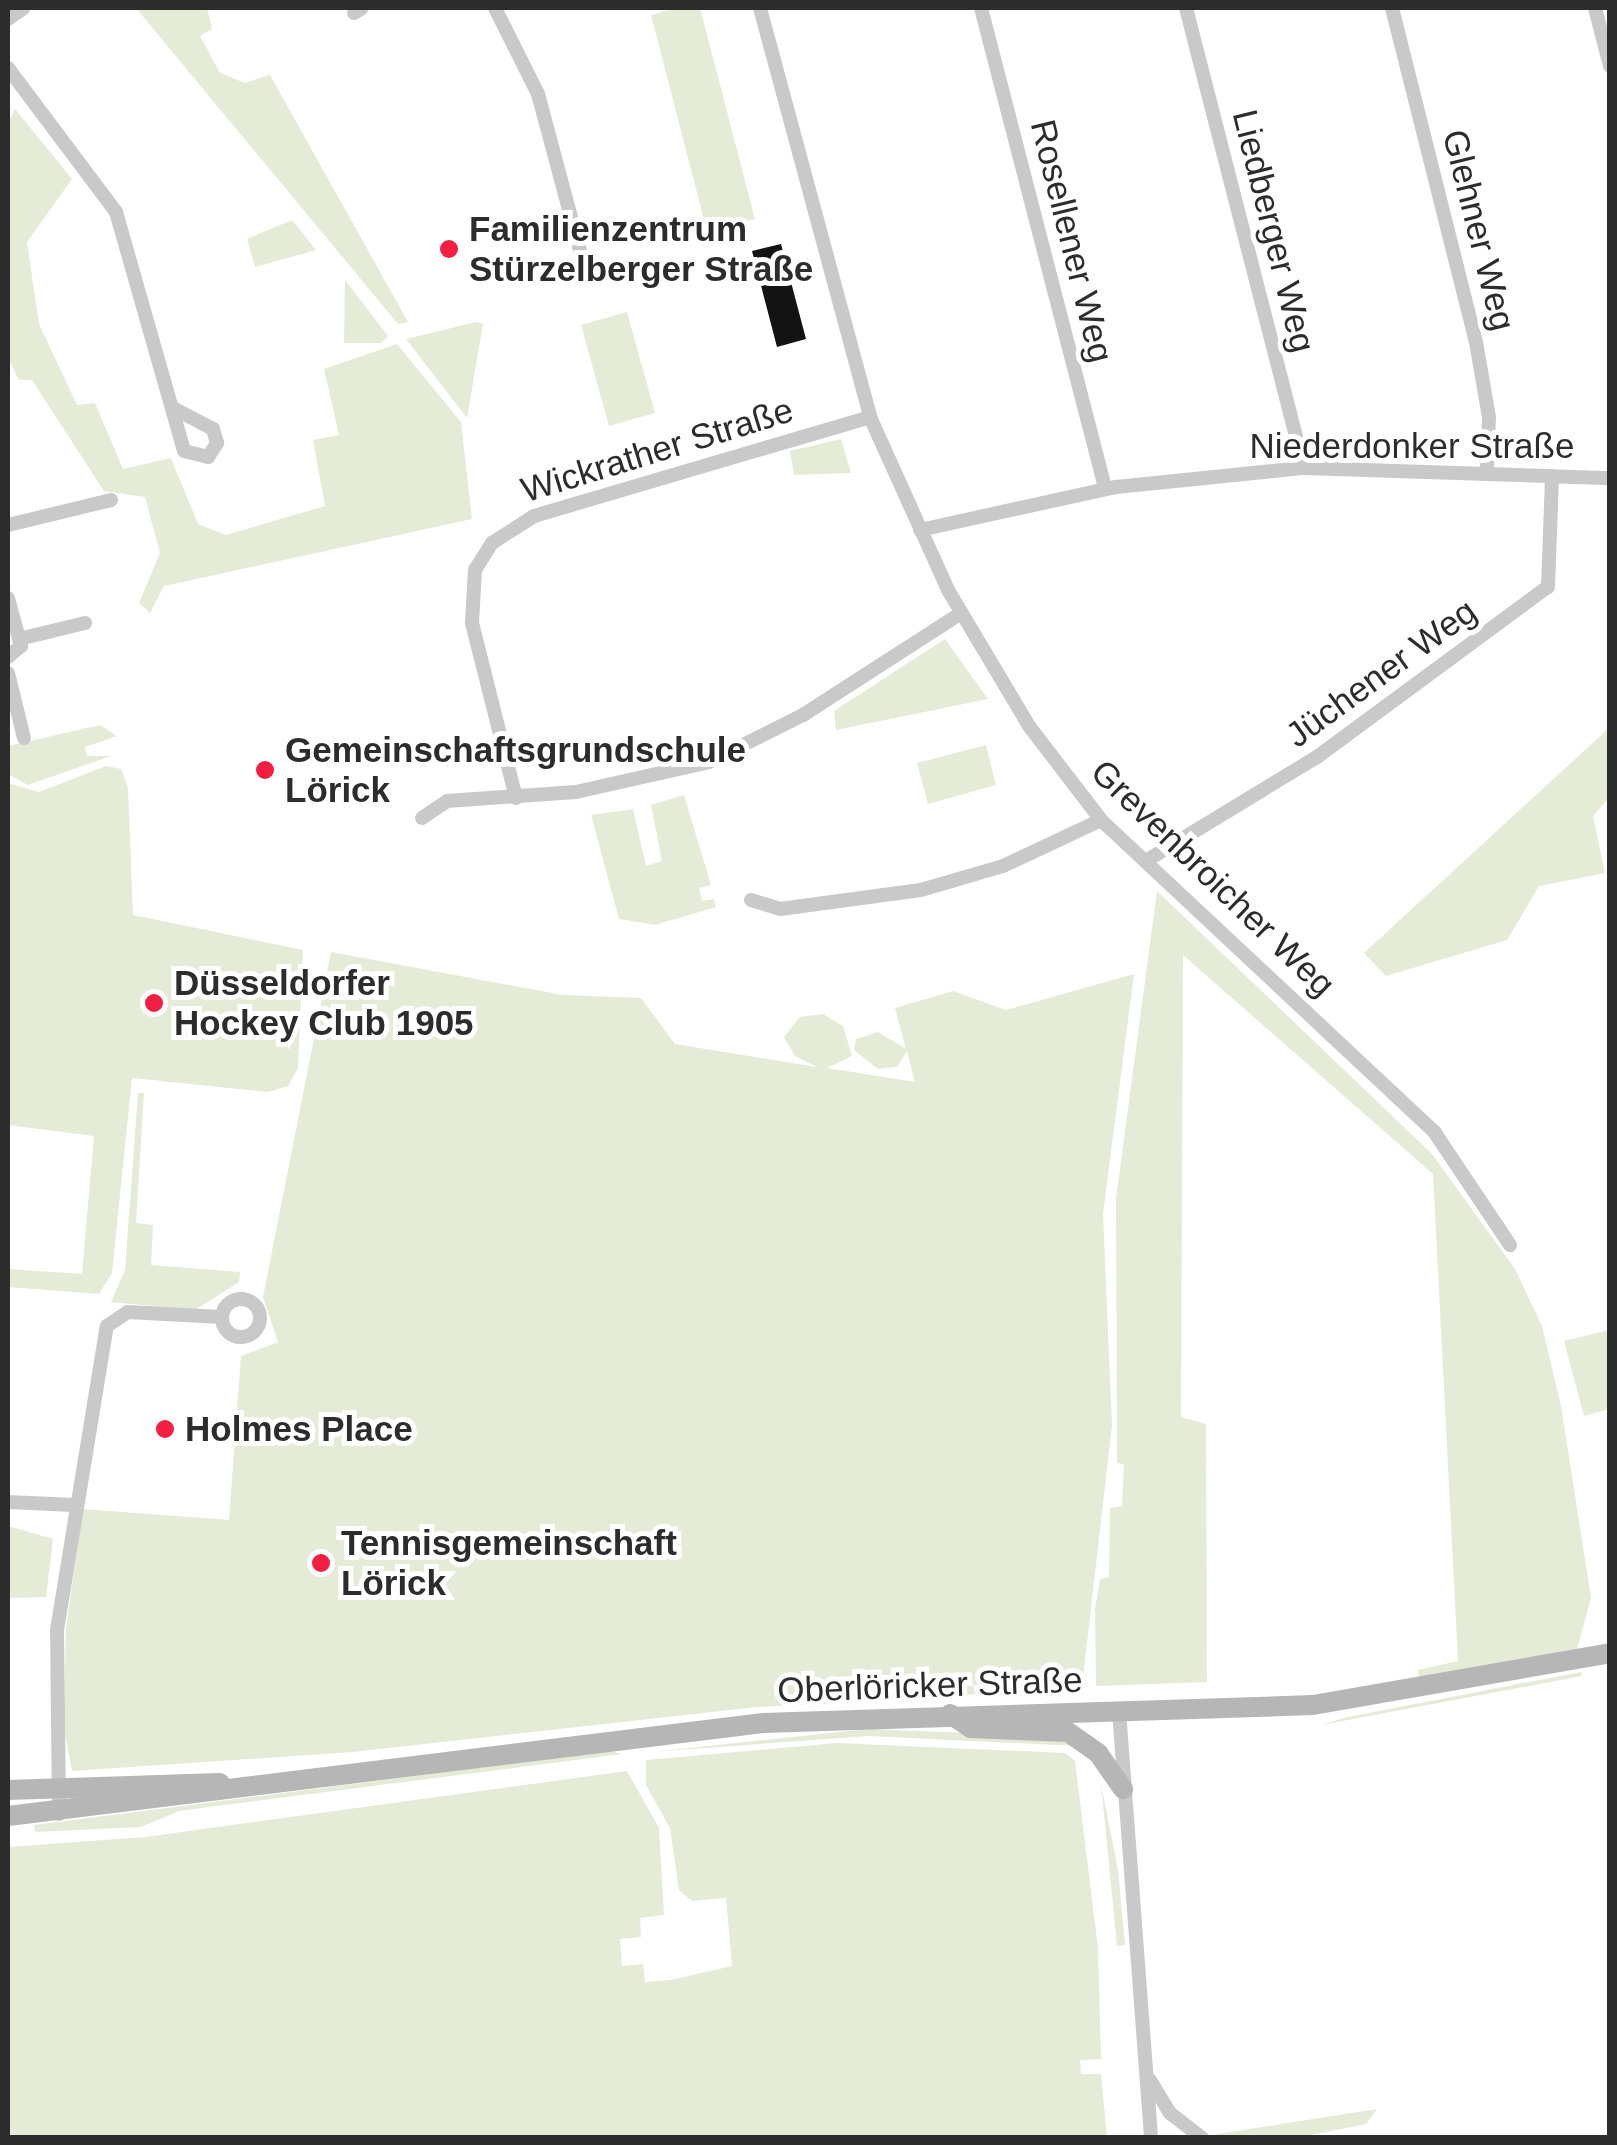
<!DOCTYPE html>
<html>
<head>
<meta charset="utf-8">
<style>
  body { margin:0 }
  #map { position:relative; width:1617px; height:2145px; overflow:hidden; background:#fff; font-family:Helvetica,sans-serif }
  div>[style] { position:absolute }
  .green>* { inset:0; background:#e4ecd8 }
  .building>* { inset:0; background:#131313 }
  .minor>* { height:14px; margin:-7px; padding:0 7px; transform-origin:7px; border-radius:7px; background:#c9c9c9 }
  .minor>.ring { margin:-7px; padding:0; box-sizing:content-box; background:none; border:14px solid #c9c9c9; border-radius:50% }
  .secondary>* { height:20px; margin:-10px; padding:0 10px; transform-origin:10px; border-radius:10px; background:#b6b6b6 }
  .dots>* { width:28px; height:28px; translate:-50% -50%; box-sizing:border-box; border:5px solid #fff; border-radius:50% }
  span { translate:-50% -50%; white-space:nowrap; text-align:center; line-height:1.15; -webkit-text-stroke:10px #fff; paint-order:stroke }
  .poi-label { font-size:35px; color:#2c2c2c; font-weight:700 }
  .left { translate:0 -50%; text-align:left }
  .street-label { font-size:35px; color:#2c2c2c }
  .frame { position:absolute; inset:0; border:10px solid #2c2c2c; pointer-events:none }
</style>
</head>
<body>
<div id="map">
  <div class="green">
    <i style="clip-path:polygon(136px 8px,207px 8px,212px 29px,200px 36px,220px 73px,245px 83px,270px 75px,408px 322px,398px 324px)"></i>
    <i style="clip-path:polygon(675px 8px,700px 8px,755px 219px,746px 221px,748px 233px,710px 243px,651px 15px)"></i>
    <i style="clip-path:polygon(15px 109px,72px 179px,27px 242px,39px 324px,77px 405px,95px 403px,123px 469px,171px 458px,198px 524px,226px 535px,325px 506px,313px 440px,339px 435px,324px 369px,397px 344px,461px 422px,472px 519px,164px 586px,150px 613px,139px 603px,160px 553px,145px 497px,104px 491px,32px 380px,19px 380px,8px 358px,8px 123px)"></i>
    <i style="clip-path:polygon(292px 220px,316px 250px,255px 267px,247px 239px)"></i>
    <i style="clip-path:polygon(345px 280px,388px 336px,381px 343px,344px 343px)"></i>
    <i style="clip-path:polygon(627px 312px,655px 413px,609px 426px,581px 325px)"></i>
    <i style="clip-path:polygon(476px 322px,483px 324px,467px 418px,406px 339px)"></i>
    <i style="clip-path:polygon(841px 439px,851px 473px,794px 475px,790px 451px)"></i>
    <i style="clip-path:polygon(945px 639px,988px 699px,836px 730px,834px 711px)"></i>
    <i style="clip-path:polygon(100px 725px,117px 736px,85px 747px,87px 756px,111px 756px,28px 785px,8px 774px,8px 746px)"></i>
    <i style="clip-path:polygon(1609px 728px,1609px 798px,1593px 816px,1605px 873px,1539px 886px,1507px 940px,1386px 976px,1364px 953px)"></i>
    <i style="clip-path:polygon(986px 745px,996px 785px,928px 804px,917px 763px)"></i>
    <i style="clip-path:polygon(106px 766px,121px 769px,128px 788px,133px 915px,303px 950px,298px 1068px,288px 1086px,268px 1092px,132px 1078px,112px 1273px,99px 1294px,8px 1287px,8px 1269px,82px 1274px,94px 1136px,8px 1125px,8px 783px,39px 792px)"></i>
    <i style="clip-path:polygon(684px 795px,711px 885px,699px 888px,702px 901px,714px 899px,716px 907px,655px 925px,619px 919px,591px 815px,633px 809px,646px 866px,662px 861px,651px 805px)"></i>
    <i style="clip-path:polygon(1157px 891px,1432px 1154px,1515px 1269px,1542px 1326px,1561px 1406px,1591px 1598px,1577px 1649px,1419px 1678px,1418px 1670px,1458px 1661px,1433px 1174px,1183px 955px,1181px 1417px,1206px 1424px,1207px 1682px,1096px 1686px,1095px 1609px,1100px 1579px,1109px 1577px,1110px 1508px,1122px 1506px,1124px 1465px,1117px 1462px,1116px 1199px)"></i>
    <i style="clip-path:polygon(331px 952px,563px 995px,641px 998px,675px 1044px,817px 1067px,795px 1056px,784px 1037px,800px 1017px,823px 1014px,843px 1026px,852px 1056px,827px 1068px,915px 1082px,907px 1051px,897px 1067px,878px 1069px,854px 1050px,856px 1039px,878px 1032px,906px 1049px,895px 1008px,953px 991px,1006px 1010px,1134px 974px,1103px 1214px,1112px 1425px,1082px 1687px,999px 1683px,1000px 1690px,949px 1698px,757px 1707px,353px 1752px,72px 1771px,64px 1728px,66px 1628px,83px 1509px,229px 1520px,241px 1356px,278px 1342px,263px 1297px)"></i>
    <i style="clip-path:polygon(138px 1093px,144px 1093px,136px 1223px,153px 1225px,151px 1265px,240px 1272px,239px 1282px,195px 1310px,111px 1302px,125px 1270px)"></i>
    <i style="clip-path:polygon(1609px 1330px,1609px 1409px,1584px 1416px,1564px 1341px)"></i>
    <i style="clip-path:polygon(8px 1526px,53px 1539px,46px 1597px,8px 1598px)"></i>
    <i style="clip-path:polygon(1581px 1672px,1582px 1676px,1321px 1725px,1348px 1717px)"></i>
    <i style="clip-path:polygon(868px 1729px,1046px 1736px,1076px 1746px,868px 1736px,652px 1752px)"></i>
    <i style="clip-path:polygon(837px 1743px,1065px 1753px,1075px 1761px,1098px 1948px,1101px 2059px,1080px 2060px,1081px 2074px,1101px 2074px,1107px 2137px,8px 2137px,8px 1847px,145px 1837px,627px 1771px,659px 1828px,664px 1915px,640px 1918px,641px 1937px,620px 1939px,622px 1966px,643px 1964px,645px 1982px,671px 1980px,732px 1966px,726px 1898px,692px 1901px,679px 1890px,670px 1828px,646px 1785px,646px 1760px)"></i>
    <i style="clip-path:polygon(611px 1751px,622px 1754px,179px 1811px,141px 1827px,35px 1832px,34px 1825px)"></i>
    <i style="clip-path:polygon(1101px 1784px,1118px 1870px,1125px 1945px,1117px 1946px)"></i>
    <i style="clip-path:polygon(1377px 2109px,1366px 2124px,1301px 2137px,1211px 2135px)"></i>
  </div>
  <div class="building">
    <i style="clip-path:polygon(781px 244px,806px 339px,777px 347px,752px 251px)"></i>
  </div>
  <div class="minor">
    <i style="left:495px;top:8px;width:96px;rotate:63.4deg"></i>
    <i style="left:538px;top:94px;width:189px;rotate:75deg"></i>
    <i style="left:760px;top:8px;width:424px;rotate:74.9deg"></i>
    <i style="left:870px;top:417px;width:190px;rotate:65.7deg"></i>
    <i style="left:948px;top:590px;width:158px;rotate:59.2deg"></i>
    <i style="left:1029px;top:726px;width:118px;rotate:52.5deg"></i>
    <i style="left:1101px;top:820px;width:458px;rotate:43.1deg"></i>
    <i style="left:1435px;top:1133px;width:135px;rotate:56.2deg"></i>
    <i style="left:981px;top:8px;width:497px;rotate:75.5deg"></i>
    <i style="left:1186px;top:8px;width:475px;rotate:75.6deg"></i>
    <i style="left:1392px;top:8px;width:344px;rotate:75.9deg"></i>
    <i style="left:1476px;top:342px;width:76px;rotate:80.2deg"></i>
    <i style="left:1489px;top:417px;width:53px;rotate:92.2deg"></i>
    <i style="left:1595px;top:8px;width:60px;rotate:75.5deg"></i>
    <i style="left:354px;top:13px;width:9px;rotate:-32deg"></i>
    <i style="left:8px;top:19px;width:19px;rotate:-35deg"></i>
    <i style="left:8px;top:68px;width:180px;rotate:53.1deg"></i>
    <i style="left:116px;top:212px;width:248px;rotate:74.1deg"></i>
    <i style="left:184px;top:451px;width:25px;rotate:14deg"></i>
    <i style="left:208px;top:457px;width:17px;rotate:-57deg"></i>
    <i style="left:217px;top:443px;width:15px;rotate:-106deg"></i>
    <i style="left:213px;top:429px;width:45px;rotate:-152.3deg"></i>
    <i style="left:8px;top:525px;width:106px;rotate:-13.6deg"></i>
    <i style="left:920px;top:530px;width:201px;rotate:-12.4deg"></i>
    <i style="left:1116px;top:487px;width:189px;rotate:-5.8deg"></i>
    <i style="left:1304px;top:468px;width:306px;rotate:1.9deg"></i>
    <i style="left:8px;top:598px;width:50px;rotate:74.8deg"></i>
    <i style="left:21px;top:646px;width:17px;rotate:140deg"></i>
    <i style="left:19px;top:639px;width:68px;rotate:-13.6deg"></i>
    <i style="left:8px;top:673px;width:67px;rotate:76.2deg"></i>
    <i style="left:516px;top:798px;width:180px;rotate:-104.1deg"></i>
    <i style="left:472px;top:623px;width:53px;rotate:-86.8deg"></i>
    <i style="left:475px;top:570px;width:32px;rotate:-58deg"></i>
    <i style="left:492px;top:543px;width:50px;rotate:-32.7deg"></i>
    <i style="left:534px;top:516px;width:350px;rotate:-16.4deg"></i>
    <i style="left:422px;top:818px;width:30px;rotate:-34deg"></i>
    <i style="left:447px;top:801px;width:129px;rotate:-4deg"></i>
    <i style="left:576px;top:792px;width:136px;rotate:-12.7deg"></i>
    <i style="left:709px;top:762px;width:105px;rotate:-26.6deg"></i>
    <i style="left:803px;top:715px;width:188px;rotate:-32.8deg"></i>
    <i style="left:1149px;top:859px;width:197px;rotate:-31.3deg"></i>
    <i style="left:1317px;top:757px;width:287px;rotate:-36.4deg"></i>
    <i style="left:1548px;top:587px;width:111px;rotate:-87.9deg"></i>
    <i style="left:751px;top:900px;width:30px;rotate:17deg"></i>
    <i style="left:780px;top:909px;width:142px;rotate:-7.7deg"></i>
    <i style="left:921px;top:890px;width:85px;rotate:-16.3deg"></i>
    <i style="left:1003px;top:866px;width:108px;rotate:-25.1deg"></i>
    <i class="ring" style="left:222px;top:1299px;width:24px;height:24px"></i>
    <i style="left:8px;top:1502px;width:66px;rotate:2.6deg"></i>
    <i style="left:1119px;top:1711px;width:428px;rotate:85.7deg"></i>
    <i style="left:59px;top:1814px;width:184px;rotate:-90.6deg"></i>
    <i style="left:57px;top:1630px;width:308px;rotate:-80.7deg"></i>
    <i style="left:107px;top:1326px;width:25px;rotate:-34deg"></i>
    <i style="left:128px;top:1312px;width:93px;rotate:3.1deg"></i>
    <i style="left:1150px;top:2080px;width:39px;rotate:59deg"></i>
    <i style="left:1170px;top:2113px;width:41px;rotate:38deg"></i>
  </div>
  <div class="secondary">
    <i style="left:950px;top:1714px;width:25px;rotate:34deg"></i>
    <i style="left:971px;top:1728px;width:97px;rotate:2.4deg"></i>
    <i style="left:1068px;top:1732px;width:37px;rotate:35deg"></i>
    <i style="left:1098px;top:1753px;width:44px;rotate:55.2deg"></i>
    <i style="left:8px;top:1790px;width:212px;rotate:-1.9deg"></i>
    <i style="left:8px;top:1816px;width:761px;rotate:-7.02deg"></i>
    <i style="left:763px;top:1723px;width:550px;rotate:-1.87deg"></i>
    <i style="left:1313px;top:1705px;width:302px;rotate:-9.9deg"></i>
  </div>
  <div class="dots">
    <i style="left:449px;top:249px;background:#f41e42"></i>
    <i style="left:265px;top:770px;background:#f41e42"></i>
    <i style="left:154px;top:1003px;background:#f41e42"></i>
    <i style="left:165px;top:1429px;background:#f41e42"></i>
    <i style="left:321px;top:1563px;background:#f41e42"></i>
  </div>
  <div class="poi-label">
    <span class="left" style="left:469px;top:249px">Familienzentrum<br>Stürzelberger Straße</span>
    <span class="left" style="left:285px;top:770px">Gemeinschaftsgrundschule<br>Lörick</span>
    <span class="left" style="left:174px;top:1003px">Düsseldorfer<br>Hockey Club 1905</span>
    <span class="left" style="left:185px;top:1429px">Holmes Place</span>
    <span class="left" style="left:341px;top:1563px">Tennisgemeinschaft<br>Lörick</span>
  </div>
  <div class="street-label">
    <span style="left:1479px;top:230px;rotate:76deg">Glehner Weg</span>
    <span style="left:1274px;top:231px;rotate:76deg">Liedberger Weg</span>
    <span style="left:1072px;top:241px;rotate:76deg">Rosellener Weg</span>
    <span style="left:1412px;top:446px">Niederdonker Straße</span>
    <span style="left:657px;top:450px;rotate:-17deg">Wickrather Straße</span>
    <span style="left:1381px;top:673px;rotate:-36deg">Jüchener Weg</span>
    <span style="left:1213px;top:878px;rotate:44deg">Grevenbroicher Weg</span>
    <span style="left:930px;top:1685px;rotate:-2deg">Oberlöricker Straße</span>
  </div>
  <div class="frame"></div>
</div>
</body>
</html>
